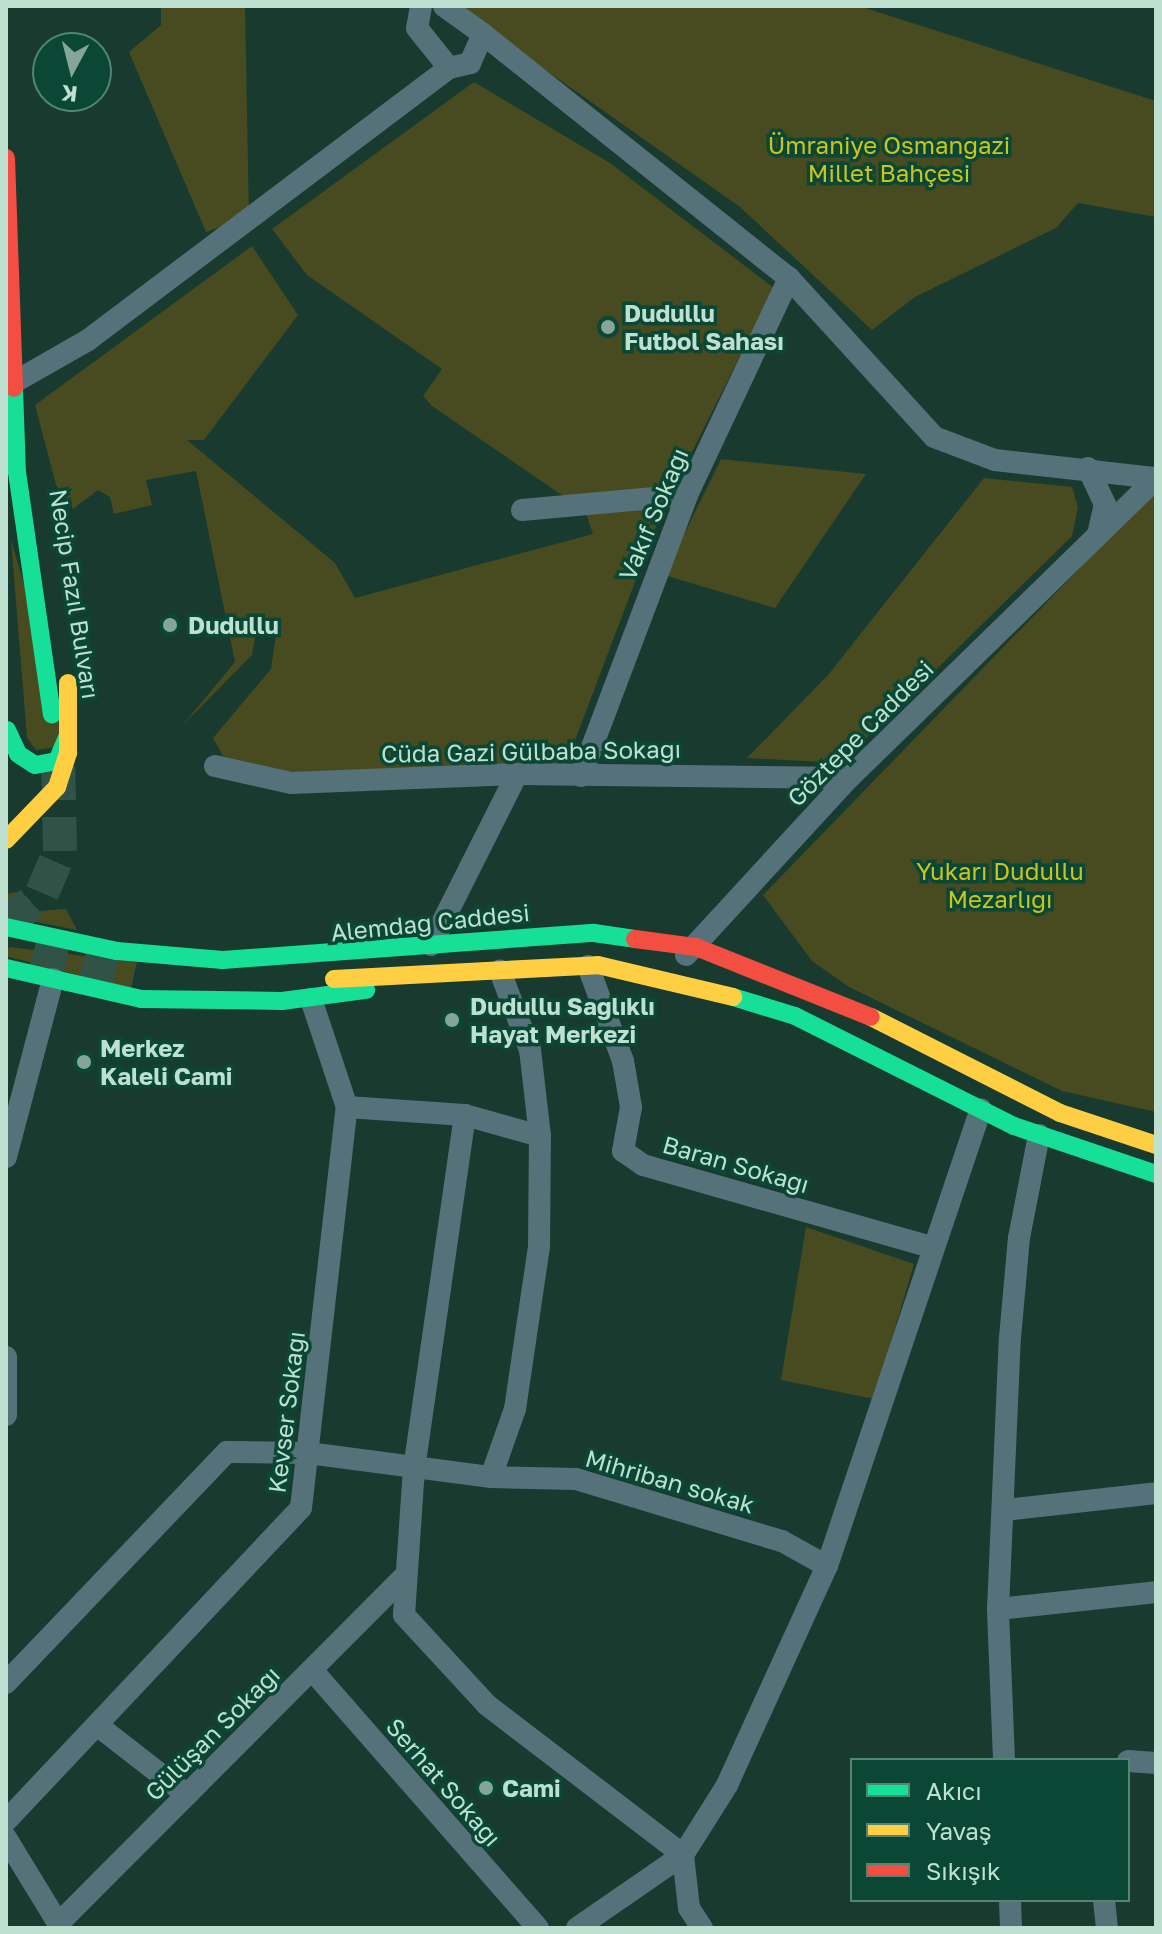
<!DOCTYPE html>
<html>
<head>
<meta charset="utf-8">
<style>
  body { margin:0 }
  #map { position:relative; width:1162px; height:1934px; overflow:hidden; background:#183a2f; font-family:"Golos Text",sans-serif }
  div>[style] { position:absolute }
  .green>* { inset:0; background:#484b1f }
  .primary-tunnel>* { height:34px; margin-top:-17px; transform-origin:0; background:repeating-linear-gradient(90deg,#315347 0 34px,transparent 0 51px) }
  .street>* { height:22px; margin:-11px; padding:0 11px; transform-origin:11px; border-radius:11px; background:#557179 }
  .fast>* { height:18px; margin:-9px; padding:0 9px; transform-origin:9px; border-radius:9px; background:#16e098 }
  .slow>* { height:18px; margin:-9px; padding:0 9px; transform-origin:9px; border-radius:9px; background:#ffcf43 }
  .jam>* { height:18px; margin:-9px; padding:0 9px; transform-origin:9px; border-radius:9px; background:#f24e42 }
  .dots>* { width:22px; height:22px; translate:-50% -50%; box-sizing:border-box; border:4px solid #0a4835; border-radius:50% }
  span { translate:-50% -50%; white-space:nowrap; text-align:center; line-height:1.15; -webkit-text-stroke:7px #0a4835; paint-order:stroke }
  .park-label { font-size:24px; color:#cbc41a }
  .poi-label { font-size:24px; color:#bde0d1; font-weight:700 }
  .left { translate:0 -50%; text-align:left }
  .street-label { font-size:24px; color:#bde0d1 }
  .frame { position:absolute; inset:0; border:8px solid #bde0d1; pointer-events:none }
  .legend { position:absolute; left:850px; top:1758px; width:280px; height:144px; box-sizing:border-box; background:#0a4835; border:2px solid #528573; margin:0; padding:10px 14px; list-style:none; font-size:24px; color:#bde0d1 }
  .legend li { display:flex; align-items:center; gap:16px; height:40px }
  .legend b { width:40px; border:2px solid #528573 }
  .north { position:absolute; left:32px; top:32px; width:80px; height:80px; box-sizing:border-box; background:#0a4835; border:2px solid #528573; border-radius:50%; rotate:187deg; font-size:22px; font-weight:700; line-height:32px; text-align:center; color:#bde0d1 }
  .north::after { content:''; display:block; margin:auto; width:28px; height:36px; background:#83a698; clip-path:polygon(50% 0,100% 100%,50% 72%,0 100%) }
</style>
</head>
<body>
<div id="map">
  <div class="green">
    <i style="clip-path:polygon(161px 6px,245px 6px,249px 218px,206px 232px,129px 52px,161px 25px)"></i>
    <i style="clip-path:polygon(455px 6px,859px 6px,1156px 101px,1156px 217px,1078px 203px,1056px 228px,915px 297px,872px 330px,740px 207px)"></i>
    <i style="clip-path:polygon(474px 82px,610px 163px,774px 288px,660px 516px,566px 764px,291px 777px,223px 756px,213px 738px,271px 669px,276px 635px,256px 632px,252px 655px,182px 726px,235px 662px,196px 471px,146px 480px,152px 505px,114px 514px,110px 497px,98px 490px,73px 509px,56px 485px,35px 405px,252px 246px,298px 315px,204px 440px,187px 440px,335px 563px,355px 598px,593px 534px,585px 511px,432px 406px,423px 396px,442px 369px,307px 275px,272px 229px)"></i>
    <i style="clip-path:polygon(721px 459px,866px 474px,775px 608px,664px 575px)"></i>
    <i style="clip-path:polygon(984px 478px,1072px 487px,1078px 507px,1072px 536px,841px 763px,747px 758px,828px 675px)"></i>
    <i style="clip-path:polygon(1151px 495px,1156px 495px,1156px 1112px,1062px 1091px,849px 987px,812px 961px,763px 895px)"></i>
    <i style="clip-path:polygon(11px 540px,62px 712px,59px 747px,36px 750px,27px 738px)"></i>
    <i style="clip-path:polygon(16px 892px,39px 911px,66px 909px,77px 930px,6px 916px,6px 894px)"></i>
    <i style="clip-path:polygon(9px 947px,136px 962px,131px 989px,6px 956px)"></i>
    <i style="clip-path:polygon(806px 1227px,914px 1264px,874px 1399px,781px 1380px)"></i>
  </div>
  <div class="primary-tunnel">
    <i style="left:6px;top:925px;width:48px;rotate:-41.6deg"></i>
    <i style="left:42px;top:893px;width:46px;rotate:-66.8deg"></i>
    <i style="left:60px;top:851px;width:92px;rotate:-91.2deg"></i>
    <i style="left:34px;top:949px;width:103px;rotate:14deg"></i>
  </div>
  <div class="street">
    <i style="left:421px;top:6px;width:22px;rotate:100deg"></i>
    <i style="left:417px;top:28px;width:51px;rotate:51.3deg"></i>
    <i style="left:483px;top:34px;width:391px;rotate:38.6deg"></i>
    <i style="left:789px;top:278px;width:215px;rotate:47.6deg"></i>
    <i style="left:934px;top:437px;width:65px;rotate:20.7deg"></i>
    <i style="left:995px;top:460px;width:162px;rotate:6.4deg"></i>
    <i style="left:11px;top:384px;width:89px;rotate:-29.7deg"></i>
    <i style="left:88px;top:340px;width:452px;rotate:-37deg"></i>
    <i style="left:449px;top:68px;width:22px;rotate:-13deg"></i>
    <i style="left:470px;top:63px;width:32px;rotate:-66deg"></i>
    <i style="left:483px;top:34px;width:48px;rotate:-144.3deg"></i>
    <i style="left:1088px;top:468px;width:40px;rotate:65deg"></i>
    <i style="left:1105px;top:504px;width:31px;rotate:103deg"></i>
    <i style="left:522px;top:510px;width:166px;rotate:-5.2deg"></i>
    <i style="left:215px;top:766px;width:78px;rotate:12.6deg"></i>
    <i style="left:291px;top:783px;width:226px;rotate:-2.3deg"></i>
    <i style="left:517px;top:774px;width:332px;rotate:0.7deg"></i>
    <i style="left:581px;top:776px;width:300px;rotate:-69.3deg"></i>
    <i style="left:687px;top:495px;width:240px;rotate:-64.8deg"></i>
    <i style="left:431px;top:945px;width:191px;rotate:-63.3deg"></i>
    <i style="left:686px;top:955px;width:241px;rotate:-47.4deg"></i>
    <i style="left:849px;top:778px;width:429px;rotate:-44.3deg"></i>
    <i style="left:588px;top:966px;width:101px;rotate:69.8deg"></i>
    <i style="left:623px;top:1061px;width:47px;rotate:80.1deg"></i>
    <i style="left:631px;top:1107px;width:45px;rotate:100.3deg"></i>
    <i style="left:623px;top:1151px;width:24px;rotate:35deg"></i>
    <i style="left:643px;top:1165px;width:299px;rotate:15.9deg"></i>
    <i style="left:311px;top:999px;width:114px;rotate:71.6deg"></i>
    <i style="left:540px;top:1136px;width:78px;rotate:-164.4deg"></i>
    <i style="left:465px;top:1115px;width:357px;rotate:98.2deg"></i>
    <i style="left:414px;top:1468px;width:147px;rotate:93.9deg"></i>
    <i style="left:404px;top:1615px;width:122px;rotate:47.3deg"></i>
    <i style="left:487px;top:1705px;width:247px;rotate:37.4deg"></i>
    <i style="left:6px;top:1157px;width:184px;rotate:-75.2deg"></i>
    <i style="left:6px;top:1357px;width:58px;rotate:90deg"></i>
    <i style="left:491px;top:1477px;width:85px;rotate:1.3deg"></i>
    <i style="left:576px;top:1479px;width:215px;rotate:16.8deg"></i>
    <i style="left:782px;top:1541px;width:51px;rotate:29.1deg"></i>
    <i style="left:1005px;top:1510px;width:152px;rotate:-6.4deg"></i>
    <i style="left:998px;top:1609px;width:159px;rotate:-6.1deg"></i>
    <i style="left:312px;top:1670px;width:343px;rotate:48.8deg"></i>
    <i style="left:6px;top:1683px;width:320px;rotate:-46.3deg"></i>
    <i style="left:227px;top:1452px;width:81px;rotate:0.7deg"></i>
    <i style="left:308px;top:1453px;width:185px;rotate:7.5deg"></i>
    <i style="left:491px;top:1477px;width:72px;rotate:-70.6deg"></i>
    <i style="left:515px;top:1409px;width:165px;rotate:-81.6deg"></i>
    <i style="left:539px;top:1246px;width:110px;rotate:-89.5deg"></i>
    <i style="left:540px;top:1136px;width:87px;rotate:-96.6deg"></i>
    <i style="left:530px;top:1050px;width:85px;rotate:-110.8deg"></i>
    <i style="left:97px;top:1725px;width:114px;rotate:37.9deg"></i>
    <i style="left:1004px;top:1760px;width:151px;rotate:-92.3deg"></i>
    <i style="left:998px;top:1609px;width:271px;rotate:-87.5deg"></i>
    <i style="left:1010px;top:1338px;width:100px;rotate:-84.9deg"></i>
    <i style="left:1019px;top:1238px;width:105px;rotate:-79deg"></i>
    <i style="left:1128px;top:1761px;width:28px;rotate:4deg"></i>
    <i style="left:6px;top:1821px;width:430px;rotate:-46.7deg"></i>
    <i style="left:301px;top:1508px;width:404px;rotate:-83.5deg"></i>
    <i style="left:347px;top:1107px;width:118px;rotate:3.9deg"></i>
    <i style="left:6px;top:1838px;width:105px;rotate:58.6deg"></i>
    <i style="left:1010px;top:1900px;width:28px;rotate:88deg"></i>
    <i style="left:1104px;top:1900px;width:28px;rotate:84deg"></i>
    <i style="left:59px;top:1923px;width:486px;rotate:-45.1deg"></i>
    <i style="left:577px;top:1928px;width:129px;rotate:-34.6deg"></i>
    <i style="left:702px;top:1928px;width:24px;rotate:-123deg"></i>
    <i style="left:689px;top:1908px;width:53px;rotate:-96.5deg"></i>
    <i style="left:683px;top:1855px;width:83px;rotate:-57.8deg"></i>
    <i style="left:727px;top:1785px;width:241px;rotate:-65.5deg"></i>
    <i style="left:827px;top:1566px;width:482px;rotate:-71.4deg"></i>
  </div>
  <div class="fast">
    <i style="left:14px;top:388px;width:84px;rotate:88deg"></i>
    <i style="left:17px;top:472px;width:245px;rotate:81.8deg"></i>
    <i style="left:7px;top:730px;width:26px;rotate:65deg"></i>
    <i style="left:18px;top:754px;width:20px;rotate:33deg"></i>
    <i style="left:35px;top:765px;width:22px;rotate:-10deg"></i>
    <i style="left:57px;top:761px;width:25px;rotate:-67deg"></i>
    <i style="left:6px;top:927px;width:114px;rotate:12.2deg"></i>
    <i style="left:117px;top:951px;width:106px;rotate:4.9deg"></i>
    <i style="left:223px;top:960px;width:372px;rotate:-4.2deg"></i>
    <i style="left:594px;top:933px;width:41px;rotate:8.3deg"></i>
    <i style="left:6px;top:968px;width:139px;rotate:12.9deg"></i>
    <i style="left:141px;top:999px;width:141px;rotate:0.8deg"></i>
    <i style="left:282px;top:1001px;width:85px;rotate:-7.5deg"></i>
    <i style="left:733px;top:997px;width:65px;rotate:17deg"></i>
    <i style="left:795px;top:1016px;width:245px;rotate:26.7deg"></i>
    <i style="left:1014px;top:1126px;width:150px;rotate:18.7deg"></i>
  </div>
  <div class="slow">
    <i style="left:6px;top:840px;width:74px;rotate:-46.1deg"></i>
    <i style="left:57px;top:787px;width:36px;rotate:-72deg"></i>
    <i style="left:68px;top:753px;width:70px;rotate:-90deg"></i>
    <i style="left:334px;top:979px;width:264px;rotate:-3deg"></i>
    <i style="left:598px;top:965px;width:139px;rotate:13.3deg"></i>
    <i style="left:871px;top:1017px;width:212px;rotate:26.9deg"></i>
    <i style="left:1060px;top:1113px;width:101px;rotate:18.4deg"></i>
  </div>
  <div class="jam">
    <i style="left:6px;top:158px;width:230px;rotate:88deg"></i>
    <i style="left:635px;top:939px;width:62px;rotate:7.5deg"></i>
    <i style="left:696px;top:947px;width:188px;rotate:21.8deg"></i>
  </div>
  <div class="dots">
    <i style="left:608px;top:327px;background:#83a698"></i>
    <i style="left:170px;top:625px;background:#83a698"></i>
    <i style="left:452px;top:1020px;background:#83a698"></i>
    <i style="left:84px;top:1062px;background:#83a698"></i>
    <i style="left:486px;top:1788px;background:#83a698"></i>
  </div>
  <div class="park-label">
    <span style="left:889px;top:159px">Ümraniye Osmangazi<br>Millet Bahçesi</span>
    <span style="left:1000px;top:885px">Yukarı Dudullu<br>Mezarlığı</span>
  </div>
  <div class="poi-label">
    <span class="left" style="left:624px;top:327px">Dudullu<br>Futbol Sahası</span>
    <span class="left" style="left:188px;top:625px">Dudullu</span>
    <span class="left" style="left:470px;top:1020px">Dudullu Sağlıklı<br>Hayat Merkezi</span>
    <span class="left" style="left:100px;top:1062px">Merkez<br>Kaleli Cami</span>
    <span class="left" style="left:502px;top:1788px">Cami</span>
  </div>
  <div class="street-label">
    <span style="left:653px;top:514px;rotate:-67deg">Vakıf Sokağı</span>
    <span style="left:75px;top:594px;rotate:81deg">Necip Fazıl Bulvarı</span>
    <span style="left:860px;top:733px;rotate:-45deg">Göztepe Caddesi</span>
    <span style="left:531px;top:751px;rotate:-1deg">Cüda Gazi Gülbaba Sokağı</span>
    <span style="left:430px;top:922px;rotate:-6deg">Alemdağ Caddesi</span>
    <span style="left:736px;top:1164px;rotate:16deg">Baran Sokağı</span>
    <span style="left:286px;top:1412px;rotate:-83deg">Kevser Sokağı</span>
    <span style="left:670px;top:1481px;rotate:16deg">Mihriban sokak</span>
    <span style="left:212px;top:1733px;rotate:-45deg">Gülüşan Sokağı</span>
    <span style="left:444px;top:1782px;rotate:49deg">Serhat Sokağı</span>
  </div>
  <div class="frame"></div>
  <ul class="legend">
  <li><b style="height:10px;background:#16e098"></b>Akıcı</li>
  <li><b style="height:10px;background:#ffcf43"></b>Yavaş</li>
  <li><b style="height:10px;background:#f24e42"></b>Sıkışık</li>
  </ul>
  <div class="north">K</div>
</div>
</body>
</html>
